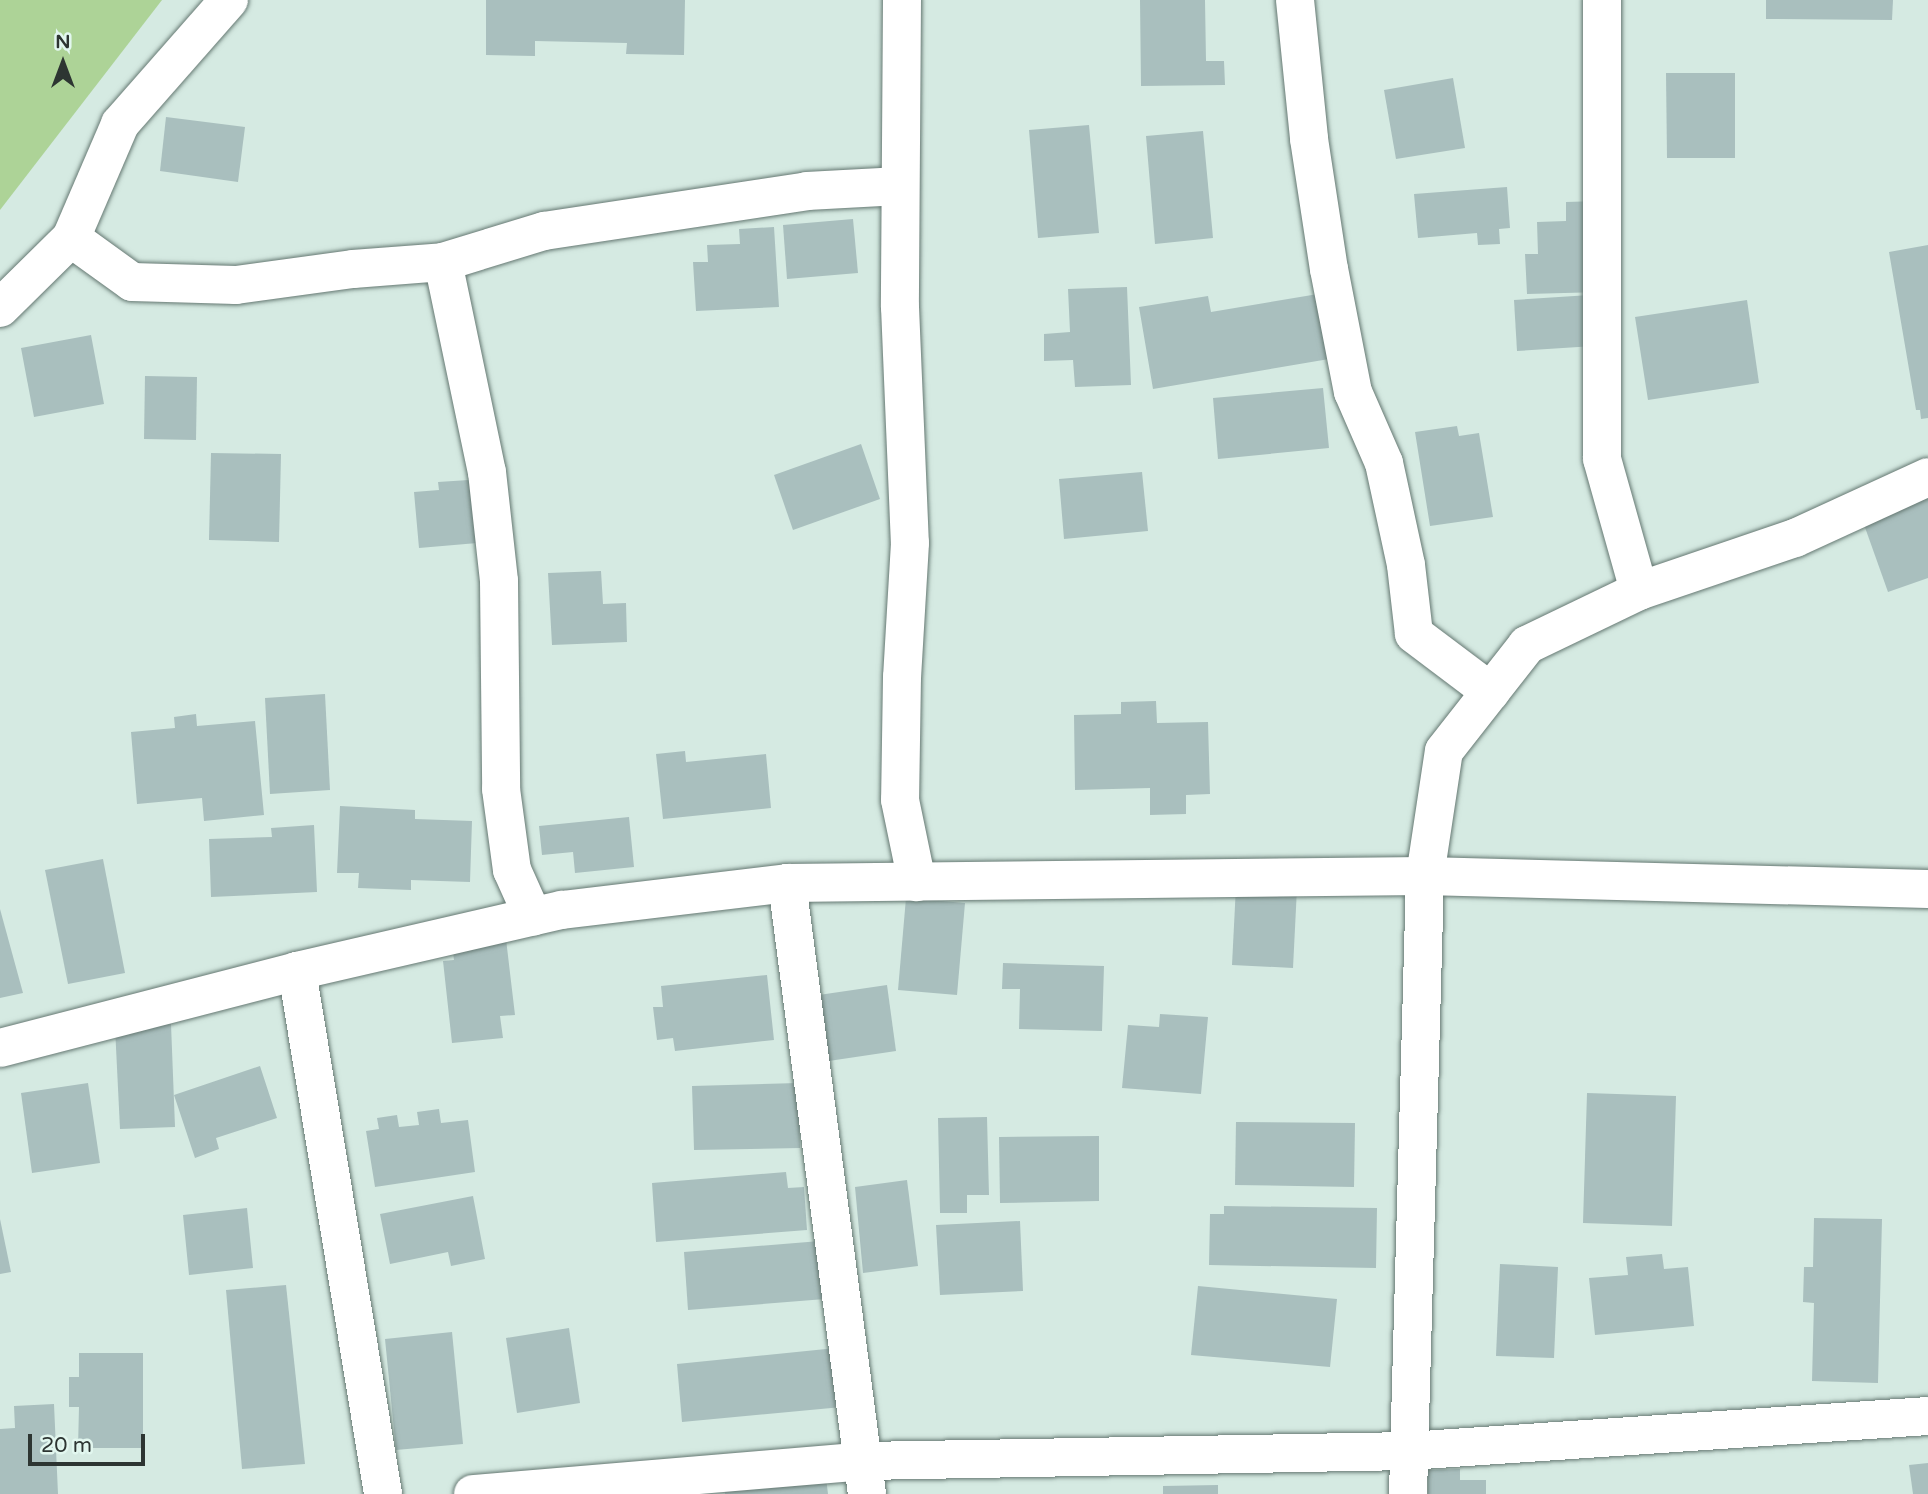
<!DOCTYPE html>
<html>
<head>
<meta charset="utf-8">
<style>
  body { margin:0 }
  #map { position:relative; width:1928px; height:1494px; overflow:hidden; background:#d5eae2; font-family:"Varela Round",sans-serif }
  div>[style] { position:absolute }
  .green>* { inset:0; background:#add397 }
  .building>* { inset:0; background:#a9bfbe }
  .roads { filter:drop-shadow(0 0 2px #657872) drop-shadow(0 0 2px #657872) }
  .minor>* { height:38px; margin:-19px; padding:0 19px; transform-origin:19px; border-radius:19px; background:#fff }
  span { translate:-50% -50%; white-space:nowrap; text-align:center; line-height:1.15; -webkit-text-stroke:5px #e2f7ef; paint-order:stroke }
  .north { position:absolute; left:28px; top:28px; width:70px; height:70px; -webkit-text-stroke:5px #e2f7ef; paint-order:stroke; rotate:0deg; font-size:19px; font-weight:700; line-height:28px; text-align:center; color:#2d3532 }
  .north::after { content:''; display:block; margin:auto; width:24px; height:32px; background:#2d3532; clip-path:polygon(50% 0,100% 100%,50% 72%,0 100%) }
  .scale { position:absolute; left:28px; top:1434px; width:117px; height:32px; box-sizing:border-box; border:4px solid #2d3532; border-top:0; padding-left:9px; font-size:21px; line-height:24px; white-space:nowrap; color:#2d3532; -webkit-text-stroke:5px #e2f7ef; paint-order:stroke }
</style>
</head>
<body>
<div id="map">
  <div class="green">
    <i style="clip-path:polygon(0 0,162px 0,0 210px)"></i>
  </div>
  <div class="building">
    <i style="clip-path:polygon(486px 0,685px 0,684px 55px,626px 54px,627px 43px,535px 41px,535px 56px,486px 55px)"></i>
    <i style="clip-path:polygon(1140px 0,1205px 0,1206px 61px,1224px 61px,1225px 85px,1141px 86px)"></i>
    <i style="clip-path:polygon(1766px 0,1893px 0,1892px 20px,1766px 19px)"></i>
    <i style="clip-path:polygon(1666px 73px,1735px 73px,1735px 158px,1667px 158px)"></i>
    <i style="clip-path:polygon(1453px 78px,1465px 148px,1396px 159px,1384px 90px)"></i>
    <i style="clip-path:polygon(166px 117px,245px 127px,238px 182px,160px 171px)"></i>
    <i style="clip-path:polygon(1089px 125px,1099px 233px,1038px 238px,1029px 130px)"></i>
    <i style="clip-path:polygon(1203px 131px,1213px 238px,1155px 244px,1146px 136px)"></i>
    <i style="clip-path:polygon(1507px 187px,1510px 228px,1499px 229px,1500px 244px,1478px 245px,1477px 233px,1418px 238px,1414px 194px)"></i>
    <i style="clip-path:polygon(1599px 201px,1602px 292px,1527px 294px,1525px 254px,1538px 254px,1537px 222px,1566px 221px,1566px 202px)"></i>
    <i style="clip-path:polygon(853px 219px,858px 273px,787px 279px,783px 225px)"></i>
    <i style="clip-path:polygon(774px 227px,779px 307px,696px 311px,693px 262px,708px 262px,707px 245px,740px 244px,739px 229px)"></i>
    <i style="clip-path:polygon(1928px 245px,1928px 418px,1921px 419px,1920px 410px,1916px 410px,1889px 252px)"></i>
    <i style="clip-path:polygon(1127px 287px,1131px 385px,1075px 387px,1073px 360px,1044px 361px,1044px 334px,1070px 332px,1068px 289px)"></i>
    <i style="clip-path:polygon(1318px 294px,1329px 359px,1153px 389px,1139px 307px,1208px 296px,1211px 312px)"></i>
    <i style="clip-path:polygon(1590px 295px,1594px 346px,1517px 351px,1514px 300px)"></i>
    <i style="clip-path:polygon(1747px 300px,1759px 383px,1648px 400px,1635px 317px)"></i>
    <i style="clip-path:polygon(91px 335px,104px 404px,34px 417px,21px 348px)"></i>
    <i style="clip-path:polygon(145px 376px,197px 377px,196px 440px,144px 439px)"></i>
    <i style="clip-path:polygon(1323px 388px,1329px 448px,1218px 459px,1213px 398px)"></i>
    <i style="clip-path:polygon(1457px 426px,1459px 436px,1479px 433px,1493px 517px,1430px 526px,1415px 432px)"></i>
    <i style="clip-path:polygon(861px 444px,880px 499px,793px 530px,774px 475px)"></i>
    <i style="clip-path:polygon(211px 453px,281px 454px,279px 542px,209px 540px)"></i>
    <i style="clip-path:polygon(1142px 472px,1148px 531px,1064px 539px,1059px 479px)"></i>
    <i style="clip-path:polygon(484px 479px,489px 542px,419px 548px,414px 492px,439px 490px,438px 482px)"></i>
    <i style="clip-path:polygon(1928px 495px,1928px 578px,1888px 592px,1862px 519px)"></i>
    <i style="clip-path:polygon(601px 571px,603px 604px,626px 603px,627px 642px,552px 645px,548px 573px)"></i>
    <i style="clip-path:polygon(325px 694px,330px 790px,270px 794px,265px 698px)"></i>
    <i style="clip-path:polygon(1156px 701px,1157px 723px,1208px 722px,1210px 794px,1186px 795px,1186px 814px,1150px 815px,1150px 788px,1075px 790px,1074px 715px,1121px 714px,1121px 702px)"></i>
    <i style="clip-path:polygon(196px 714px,197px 726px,255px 721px,264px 815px,204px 821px,202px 798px,137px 804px,131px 732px,175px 728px,174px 717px)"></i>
    <i style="clip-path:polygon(685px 751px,686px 762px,766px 754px,771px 808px,663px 819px,656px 754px)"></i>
    <i style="clip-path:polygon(340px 806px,415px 810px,415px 819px,472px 821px,470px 882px,411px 880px,411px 890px,358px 888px,359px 873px,337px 873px)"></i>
    <i style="clip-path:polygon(629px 817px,634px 867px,575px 873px,573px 852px,542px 855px,539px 826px)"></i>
    <i style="clip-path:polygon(314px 825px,317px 892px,211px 897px,209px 839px,272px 837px,271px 828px)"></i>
    <i style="clip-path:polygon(103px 859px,125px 973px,68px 984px,45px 870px)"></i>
    <i style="clip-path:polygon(1236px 886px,1297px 888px,1293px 968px,1232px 965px)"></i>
    <i style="clip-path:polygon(906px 898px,965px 903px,957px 995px,898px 990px)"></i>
    <i style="clip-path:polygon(0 909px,23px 993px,0 998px)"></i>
    <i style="clip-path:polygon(506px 939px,515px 1015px,500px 1016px,503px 1038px,452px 1043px,443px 961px,454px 960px,452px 944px)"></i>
    <i style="clip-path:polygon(1003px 963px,1104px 966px,1102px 1031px,1019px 1029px,1020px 989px,1002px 989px)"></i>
    <i style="clip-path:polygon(767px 975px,774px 1040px,675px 1051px,673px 1038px,657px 1040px,653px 1007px,663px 1007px,661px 986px)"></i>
    <i style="clip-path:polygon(887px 985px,896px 1051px,822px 1062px,812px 996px)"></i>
    <i style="clip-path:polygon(1160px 1014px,1208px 1017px,1201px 1094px,1122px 1088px,1128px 1025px,1159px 1027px)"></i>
    <i style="clip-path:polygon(171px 1024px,175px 1127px,120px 1129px,115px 1027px)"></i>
    <i style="clip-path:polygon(260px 1066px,277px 1118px,216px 1138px,219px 1149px,195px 1158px,174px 1095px)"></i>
    <i style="clip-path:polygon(88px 1083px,100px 1163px,32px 1173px,21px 1093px)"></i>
    <i style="clip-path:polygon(798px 1083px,800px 1148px,694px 1150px,692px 1086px)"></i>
    <i style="clip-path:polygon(1587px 1093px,1676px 1096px,1672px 1226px,1583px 1223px)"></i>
    <i style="clip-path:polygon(439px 1109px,441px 1123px,468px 1120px,475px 1172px,375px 1187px,366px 1131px,379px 1129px,377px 1118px,397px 1115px,399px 1127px,419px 1125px,417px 1112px)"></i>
    <i style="clip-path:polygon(987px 1117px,989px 1195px,967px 1195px,967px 1213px,940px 1213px,938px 1118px)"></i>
    <i style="clip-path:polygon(1236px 1122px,1355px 1123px,1354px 1187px,1235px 1185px)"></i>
    <i style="clip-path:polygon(1099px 1136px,1099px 1201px,1000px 1203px,999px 1137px)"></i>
    <i style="clip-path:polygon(786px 1172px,788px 1188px,804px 1187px,807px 1230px,656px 1242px,652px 1183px)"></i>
    <i style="clip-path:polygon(907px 1180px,918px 1266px,863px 1273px,855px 1187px)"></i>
    <i style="clip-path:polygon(473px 1196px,485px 1259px,451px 1266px,448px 1252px,390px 1264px,380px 1214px)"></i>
    <i style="clip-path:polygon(1224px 1206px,1377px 1208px,1376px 1268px,1209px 1265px,1210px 1214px,1224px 1214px)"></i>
    <i style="clip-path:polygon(247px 1208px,253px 1268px,189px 1275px,183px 1215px)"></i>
    <i style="clip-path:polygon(1814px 1218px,1882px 1219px,1878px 1383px,1812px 1381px,1814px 1303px,1803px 1302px,1804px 1267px,1813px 1267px)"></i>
    <i style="clip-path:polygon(0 1219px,11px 1272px,0 1274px)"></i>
    <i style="clip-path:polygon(1020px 1221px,1023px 1291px,940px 1295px,936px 1225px)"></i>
    <i style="clip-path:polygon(820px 1241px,825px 1299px,688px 1310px,684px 1252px)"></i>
    <i style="clip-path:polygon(1662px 1254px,1664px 1269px,1688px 1267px,1694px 1326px,1595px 1335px,1589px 1278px,1628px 1275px,1626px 1257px)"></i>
    <i style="clip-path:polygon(1500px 1264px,1558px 1267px,1554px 1358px,1496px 1356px)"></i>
    <i style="clip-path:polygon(286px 1285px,305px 1464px,242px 1469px,226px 1290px)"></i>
    <i style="clip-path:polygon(1198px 1286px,1337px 1299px,1330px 1367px,1191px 1355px)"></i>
    <i style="clip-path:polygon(569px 1328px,580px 1403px,517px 1413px,506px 1338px)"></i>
    <i style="clip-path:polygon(452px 1332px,463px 1444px,396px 1450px,385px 1339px)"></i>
    <i style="clip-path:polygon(836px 1348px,842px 1407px,682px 1422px,677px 1364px)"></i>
    <i style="clip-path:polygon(79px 1353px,143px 1353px,143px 1448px,78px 1448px,79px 1407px,69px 1407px,69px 1377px,79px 1377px)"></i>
    <i style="clip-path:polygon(54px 1404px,58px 1494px,0 1494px,0 1429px,15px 1428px,14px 1406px)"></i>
    <i style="clip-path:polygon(1928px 1463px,1928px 1494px,1913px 1494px,1909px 1465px)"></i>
    <i style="clip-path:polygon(1460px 1469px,1460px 1480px,1486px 1480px,1486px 1494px,1428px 1494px,1428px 1470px)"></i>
    <i style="clip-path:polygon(825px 1470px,828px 1494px,725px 1494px,723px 1480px)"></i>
    <i style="clip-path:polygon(1218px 1485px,1218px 1494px,1163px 1494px,1163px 1486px)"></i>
  </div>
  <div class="roads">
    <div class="minor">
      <i style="left:902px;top:0;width:307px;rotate:90.4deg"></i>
      <i style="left:900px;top:307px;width:236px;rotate:87.6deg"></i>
      <i style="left:910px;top:543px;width:134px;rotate:93.4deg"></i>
      <i style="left:902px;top:677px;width:123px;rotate:90.9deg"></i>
      <i style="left:900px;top:800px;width:84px;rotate:78.3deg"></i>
      <i style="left:1295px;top:0;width:140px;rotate:84.2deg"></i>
      <i style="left:1309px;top:139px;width:132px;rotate:81.3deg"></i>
      <i style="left:1329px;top:269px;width:125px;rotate:79deg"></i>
      <i style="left:1353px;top:392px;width:77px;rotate:66.4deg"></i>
      <i style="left:1384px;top:463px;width:104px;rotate:77.8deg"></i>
      <i style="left:1406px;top:565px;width:69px;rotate:83.4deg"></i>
      <i style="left:1414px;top:634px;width:96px;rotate:37deg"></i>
      <i style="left:1602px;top:0;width:459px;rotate:90deg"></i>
      <i style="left:1602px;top:459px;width:137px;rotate:74.3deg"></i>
      <i style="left:71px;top:238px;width:75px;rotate:35.8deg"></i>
      <i style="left:132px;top:282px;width:104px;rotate:1.7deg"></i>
      <i style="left:236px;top:285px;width:118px;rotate:-7.8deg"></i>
      <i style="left:353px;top:269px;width:90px;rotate:-4.4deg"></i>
      <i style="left:443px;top:262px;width:106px;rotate:-17.1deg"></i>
      <i style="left:544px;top:231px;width:266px;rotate:-8.6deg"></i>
      <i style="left:807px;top:191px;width:93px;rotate:-3.1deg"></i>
      <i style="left:443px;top:262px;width:215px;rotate:78.2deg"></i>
      <i style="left:487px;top:472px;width:110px;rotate:83.7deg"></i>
      <i style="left:499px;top:581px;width:208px;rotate:89.4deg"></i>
      <i style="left:501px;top:789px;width:82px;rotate:82.3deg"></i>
      <i style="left:512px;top:870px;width:51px;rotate:65.9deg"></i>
      <i style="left:0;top:308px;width:100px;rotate:-44.6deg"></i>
      <i style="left:71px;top:238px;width:124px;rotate:-66.7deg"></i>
      <i style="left:120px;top:124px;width:165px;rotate:-48.7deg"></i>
      <i style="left:787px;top:883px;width:616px;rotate:82.54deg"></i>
      <i style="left:297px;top:971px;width:530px;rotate:80.66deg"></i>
      <i style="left:0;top:1048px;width:307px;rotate:-14.5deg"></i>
      <i style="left:297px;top:971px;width:272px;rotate:-13deg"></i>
      <i style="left:562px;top:910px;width:227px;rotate:-6.8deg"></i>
      <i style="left:787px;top:883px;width:638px;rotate:-0.63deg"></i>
      <i style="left:1425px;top:876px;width:503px;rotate:1.48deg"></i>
      <i style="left:473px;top:1494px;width:392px;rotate:-4.8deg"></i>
      <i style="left:864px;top:1461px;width:544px;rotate:-1.05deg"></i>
      <i style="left:1408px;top:1451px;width:521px;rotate:-3.85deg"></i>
      <i style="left:1408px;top:1494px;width:618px;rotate:-88.42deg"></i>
      <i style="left:1425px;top:876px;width:126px;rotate:-81.4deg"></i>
      <i style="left:1444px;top:751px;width:135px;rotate:-51.9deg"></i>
      <i style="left:1527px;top:645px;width:124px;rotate:-25.7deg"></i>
      <i style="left:1639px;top:591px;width:165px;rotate:-18.8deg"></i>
      <i style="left:1795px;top:538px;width:146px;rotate:-24.6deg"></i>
    </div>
  </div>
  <div class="north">N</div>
  <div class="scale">20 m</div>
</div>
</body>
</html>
